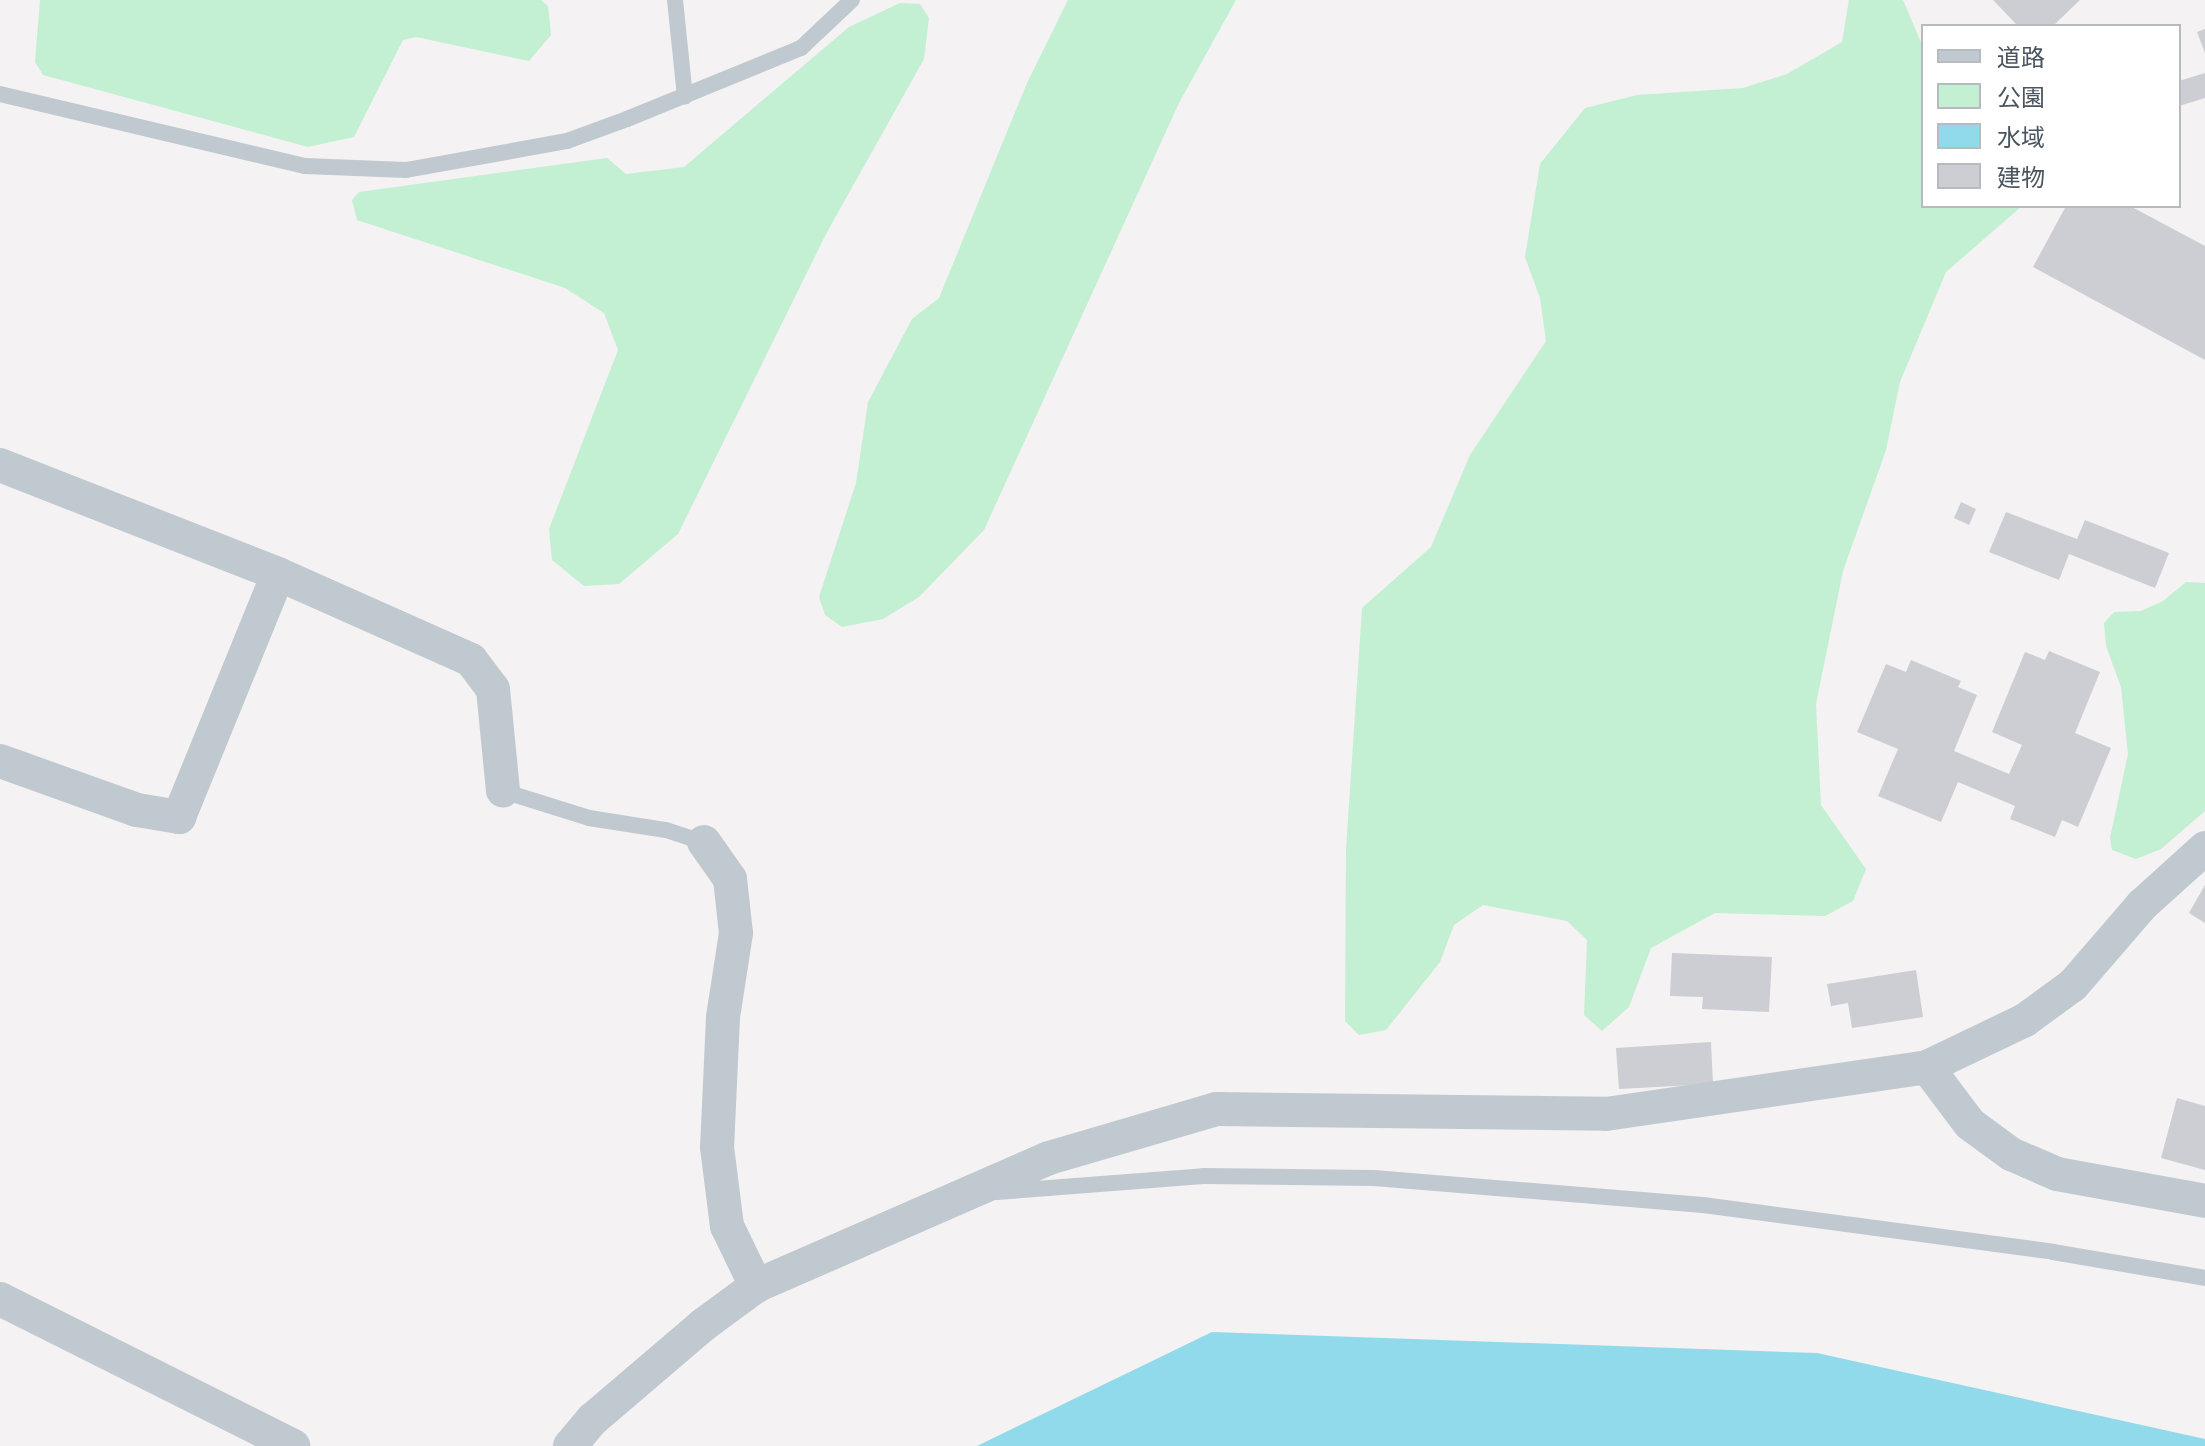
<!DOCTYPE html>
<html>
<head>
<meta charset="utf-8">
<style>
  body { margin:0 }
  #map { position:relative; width:2205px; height:1446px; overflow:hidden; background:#f4f2f2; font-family:"Alegreya Sans","Noto Sans JP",sans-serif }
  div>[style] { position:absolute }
  .green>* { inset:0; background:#c3efd3 }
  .water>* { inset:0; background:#91daeb }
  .building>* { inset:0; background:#ccced4 }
  .lane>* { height:16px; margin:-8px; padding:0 8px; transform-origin:8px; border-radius:8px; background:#c0c9d0 }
  .street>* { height:34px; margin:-17px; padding:0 17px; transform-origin:17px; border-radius:17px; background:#c0c9d0 }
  span { translate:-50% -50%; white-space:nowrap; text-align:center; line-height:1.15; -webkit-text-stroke:6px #fff; paint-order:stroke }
  .legend { position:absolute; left:1921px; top:24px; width:260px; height:184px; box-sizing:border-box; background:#fff; border:2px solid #b7bbbf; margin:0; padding:10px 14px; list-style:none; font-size:24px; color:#4a555f }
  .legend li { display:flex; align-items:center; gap:16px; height:40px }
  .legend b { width:40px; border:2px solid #b7bbbf }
</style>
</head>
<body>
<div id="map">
  <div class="green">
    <i style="clip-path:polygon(40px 0,541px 0,548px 6px,551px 35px,529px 61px,416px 37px,403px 40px,354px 137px,308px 147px,43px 75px,35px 62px)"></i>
    <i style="clip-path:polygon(1068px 0,1236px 0,1179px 103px,984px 530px,919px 597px,883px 619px,842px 627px,825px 615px,819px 597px,856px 483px,868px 402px,912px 319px,939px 298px,1027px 83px)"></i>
    <i style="clip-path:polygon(1849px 0,1903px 0,1923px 47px,1923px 206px,2022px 206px,1946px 272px,1900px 382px,1886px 450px,1843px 571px,1816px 704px,1821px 805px,1866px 869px,1853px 901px,1825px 916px,1715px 913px,1651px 948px,1629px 1007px,1602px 1031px,1584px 1015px,1587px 940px,1567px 921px,1483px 905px,1454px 925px,1440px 962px,1386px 1030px,1359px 1035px,1345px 1021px,1346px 849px,1362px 608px,1431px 547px,1470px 455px,1546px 341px,1540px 298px,1525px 257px,1540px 164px,1585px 108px,1637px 95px,1743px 88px,1787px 74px,1842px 42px)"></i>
    <i style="clip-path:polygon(900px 3px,920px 4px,929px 18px,924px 59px,826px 234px,678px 534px,619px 584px,584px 586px,552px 560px,549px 529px,618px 350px,604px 313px,565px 288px,357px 220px,352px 200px,359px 192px,607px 158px,626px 174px,684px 167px,849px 27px)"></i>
    <i style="clip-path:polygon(2186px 582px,2205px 583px,2205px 811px,2161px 849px,2136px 859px,2112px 850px,2110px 838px,2128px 754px,2121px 687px,2106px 646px,2104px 623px,2114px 612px,2141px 611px,2163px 601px)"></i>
  </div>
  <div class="water">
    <i style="clip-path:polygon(1212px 1332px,1817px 1353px,2205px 1439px,2205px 1446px,977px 1446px)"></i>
  </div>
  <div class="building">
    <i style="clip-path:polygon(1993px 0,2080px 0,2053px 26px,2018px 26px)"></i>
    <i style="clip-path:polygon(2205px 29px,2205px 53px,2197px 32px)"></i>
    <i style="clip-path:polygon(2205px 73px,2205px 98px,2179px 106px,2179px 81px)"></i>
    <i style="clip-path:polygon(2066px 206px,2130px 206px,2205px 246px,2205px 360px,2033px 267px)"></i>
    <i style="clip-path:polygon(1961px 502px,1976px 509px,1969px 525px,1954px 518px)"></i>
    <i style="clip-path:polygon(2006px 512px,2077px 539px,2085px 520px,2169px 553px,2155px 588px,2069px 554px,2059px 580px,1989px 552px)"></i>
    <i style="clip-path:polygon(2049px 651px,2100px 672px,2075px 733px,2111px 748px,2078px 827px,2062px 820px,2055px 837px,2010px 819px,2015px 806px,1958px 782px,1941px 822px,1878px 796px,1898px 749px,1857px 732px,1886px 664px,1906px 672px,1911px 660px,1961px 681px,1958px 687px,1977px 695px,1954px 751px,2009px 774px,2022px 745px,1992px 732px,2025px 652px,2045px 660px)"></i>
    <i style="clip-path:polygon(2205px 885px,2205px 923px,2189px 913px)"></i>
    <i style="clip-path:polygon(1672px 953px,1772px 957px,1769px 1012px,1702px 1009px,1703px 997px,1670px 996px)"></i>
    <i style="clip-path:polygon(1916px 970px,1923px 1017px,1852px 1028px,1848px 1003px,1831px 1006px,1827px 984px)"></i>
    <i style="clip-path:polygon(1711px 1042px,1713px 1084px,1619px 1089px,1616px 1048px)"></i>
    <i style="clip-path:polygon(2177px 1098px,2205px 1106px,2205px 1170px,2161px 1158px)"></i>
  </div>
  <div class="lane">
    <i style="left:675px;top:0;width:97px;rotate:84.1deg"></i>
    <i style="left:0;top:94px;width:313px;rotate:13.3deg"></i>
    <i style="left:305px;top:166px;width:101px;rotate:2.3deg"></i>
    <i style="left:406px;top:170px;width:164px;rotate:-10.2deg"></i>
    <i style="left:567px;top:141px;width:64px;rotate:-20.1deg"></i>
    <i style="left:627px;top:119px;width:188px;rotate:-22.2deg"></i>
    <i style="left:801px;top:48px;width:70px;rotate:-43.3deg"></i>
    <i style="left:503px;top:791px;width:90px;rotate:17.4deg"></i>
    <i style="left:589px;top:818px;width:78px;rotate:8.9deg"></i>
    <i style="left:666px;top:830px;width:40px;rotate:18deg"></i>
    <i style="left:997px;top:1192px;width:207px;rotate:-4.4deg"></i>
    <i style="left:1203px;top:1176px;width:171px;rotate:0.7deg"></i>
    <i style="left:1374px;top:1178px;width:330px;rotate:4.7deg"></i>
    <i style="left:1703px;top:1205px;width:353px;rotate:7.6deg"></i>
    <i style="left:2053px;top:1252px;width:154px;rotate:9.7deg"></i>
  </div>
  <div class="street">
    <i style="left:0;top:465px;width:299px;rotate:21.4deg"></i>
    <i style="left:278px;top:574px;width:211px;rotate:24deg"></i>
    <i style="left:471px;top:660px;width:36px;rotate:53deg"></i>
    <i style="left:493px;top:689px;width:102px;rotate:84.4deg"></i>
    <i style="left:0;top:761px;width:145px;rotate:19.7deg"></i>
    <i style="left:137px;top:810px;width:43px;rotate:9.5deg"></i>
    <i style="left:179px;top:817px;width:262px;rotate:-67.8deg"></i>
    <i style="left:704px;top:842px;width:45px;rotate:54.9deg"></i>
    <i style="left:730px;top:879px;width:54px;rotate:83.7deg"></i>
    <i style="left:736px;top:933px;width:85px;rotate:98.8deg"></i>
    <i style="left:723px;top:1017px;width:130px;rotate:92.6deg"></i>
    <i style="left:717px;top:1147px;width:80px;rotate:82.8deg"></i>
    <i style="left:727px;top:1226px;width:67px;rotate:64.2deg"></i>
    <i style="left:1927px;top:1067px;width:71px;rotate:53deg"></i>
    <i style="left:1970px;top:1124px;width:51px;rotate:36.2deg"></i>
    <i style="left:2011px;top:1154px;width:50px;rotate:23.5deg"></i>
    <i style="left:2057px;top:1174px;width:150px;rotate:10.3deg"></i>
    <i style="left:0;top:1299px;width:328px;rotate:26.6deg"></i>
    <i style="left:570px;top:1446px;width:35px;rotate:-50deg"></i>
    <i style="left:593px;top:1419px;width:145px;rotate:-40.5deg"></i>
    <i style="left:703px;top:1325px;width:66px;rotate:-36.3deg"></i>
    <i style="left:756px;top:1286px;width:320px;rotate:-23.6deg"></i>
    <i style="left:1049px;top:1158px;width:175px;rotate:-16.3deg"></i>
    <i style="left:1217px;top:1109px;width:389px;rotate:0.7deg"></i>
    <i style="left:1606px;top:1114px;width:324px;rotate:-8.3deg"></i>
    <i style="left:1927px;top:1067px;width:109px;rotate:-25.6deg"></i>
    <i style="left:2025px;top:1020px;width:59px;rotate:-36.1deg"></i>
    <i style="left:2073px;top:985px;width:106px;rotate:-49.2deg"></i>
    <i style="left:2142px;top:905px;width:85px;rotate:-42.1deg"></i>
  </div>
  <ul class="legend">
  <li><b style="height:10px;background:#c0c9d0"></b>道路</li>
  <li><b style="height:22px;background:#c3efd3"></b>公園</li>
  <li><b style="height:22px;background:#91daeb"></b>水域</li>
  <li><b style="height:22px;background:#ccced4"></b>建物</li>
  </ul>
</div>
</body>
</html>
